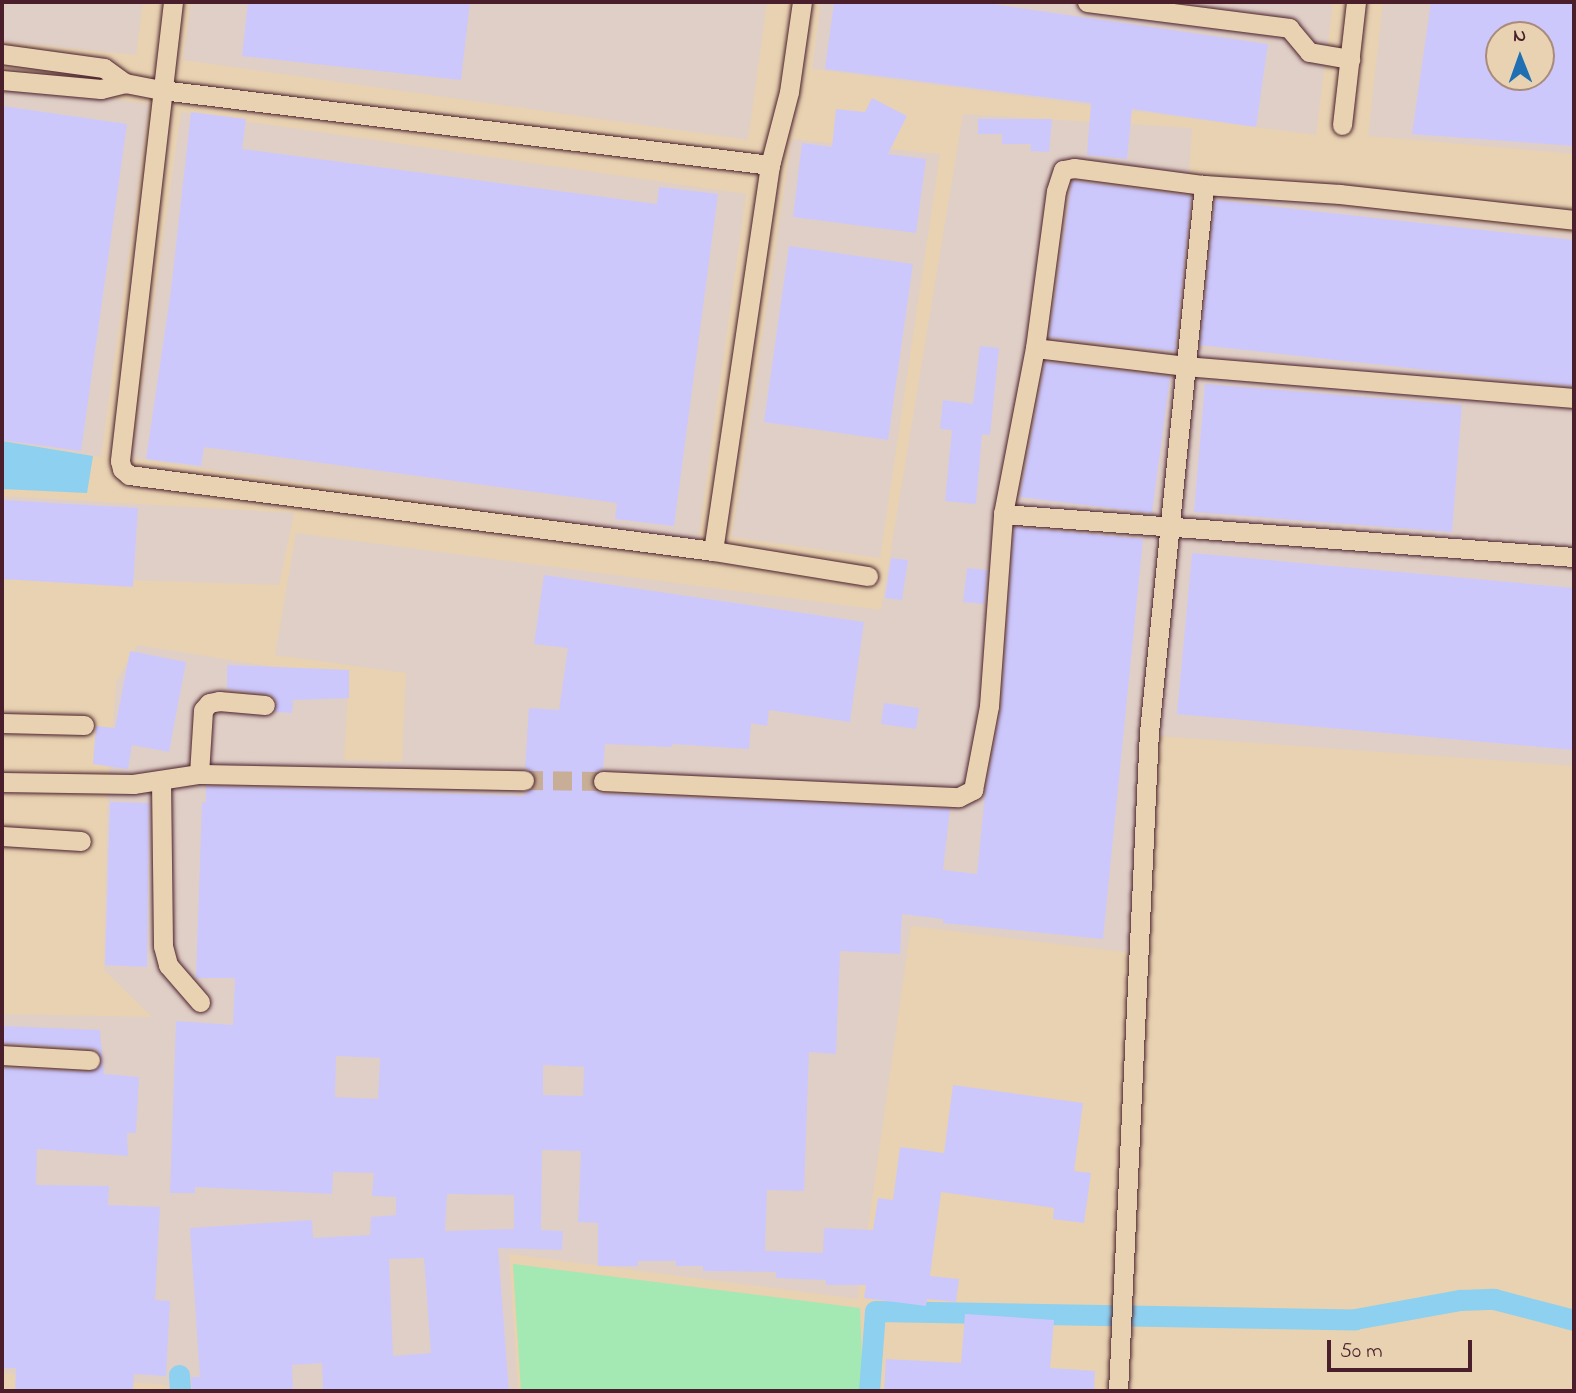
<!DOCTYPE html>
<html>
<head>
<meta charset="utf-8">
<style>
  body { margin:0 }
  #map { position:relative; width:1576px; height:1393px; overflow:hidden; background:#e8d2b1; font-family:"Indie Flower",sans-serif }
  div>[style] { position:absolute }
  .built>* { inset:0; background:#e0cfc7 }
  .green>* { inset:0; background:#a4e8b3 }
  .water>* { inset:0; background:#8ed0ef }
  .canal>* { height:21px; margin:-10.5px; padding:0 10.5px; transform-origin:10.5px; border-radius:10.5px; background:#8ed0ef }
  .building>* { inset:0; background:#cdc8fb }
  .minor-tunnel>* { height:19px; margin-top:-9.5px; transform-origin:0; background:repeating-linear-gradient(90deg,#c8ae96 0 19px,transparent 0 29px) }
  .roads { filter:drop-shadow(0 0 2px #4a1f2b) drop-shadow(0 0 2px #4a1f2b) }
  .minor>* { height:19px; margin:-9.5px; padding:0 9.5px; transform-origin:9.5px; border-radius:9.5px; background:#e8d2b1 }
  span { translate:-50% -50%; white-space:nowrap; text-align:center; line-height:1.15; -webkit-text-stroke:7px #e8d2b1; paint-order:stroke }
  .frame { position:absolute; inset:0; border:4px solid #4a1f2b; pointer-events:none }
  .north { position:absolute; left:1485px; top:21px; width:70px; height:70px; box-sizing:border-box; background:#e8d2b1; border:2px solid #a98a7b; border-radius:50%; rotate:359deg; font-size:19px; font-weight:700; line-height:28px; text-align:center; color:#4a1f2b }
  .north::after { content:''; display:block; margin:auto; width:24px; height:32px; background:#1f6fb2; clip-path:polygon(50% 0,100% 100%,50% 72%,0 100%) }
  .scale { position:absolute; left:1327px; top:1340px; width:145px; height:32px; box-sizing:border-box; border:4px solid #4a1f2b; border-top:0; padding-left:9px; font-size:21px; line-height:24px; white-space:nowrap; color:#4a1f2b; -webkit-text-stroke:5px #e8d2b1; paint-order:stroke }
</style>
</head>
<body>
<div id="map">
  <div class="built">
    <i style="clip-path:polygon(2px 2px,143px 2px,136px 55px,2px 41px)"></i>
    <i style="clip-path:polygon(191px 2px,767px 2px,748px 140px,183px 60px)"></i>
    <i style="clip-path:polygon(821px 2px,1333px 2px,1316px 135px,812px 69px)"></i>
    <i style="clip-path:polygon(evenodd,1383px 2px,1574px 2px,1574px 154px,1368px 136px,1383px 2px,1499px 35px,1541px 35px,1541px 77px,1499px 77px,1499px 35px)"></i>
    <i style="clip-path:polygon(2px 84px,149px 104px,101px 457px,2px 441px)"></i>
    <i style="clip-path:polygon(181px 112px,746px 194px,698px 541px,132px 458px)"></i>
    <i style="clip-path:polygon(963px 114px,1192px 128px,1188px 188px,1574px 234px,1574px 766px,1144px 735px,1131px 953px,911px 926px,858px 1299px,509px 1254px,518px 1391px,168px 1391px,167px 1385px,2px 1373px,2px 1014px,152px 1017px,104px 970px,107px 808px,116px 682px,137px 645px,349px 679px,344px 760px,402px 762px,406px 673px,275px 655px,296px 533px,881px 610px)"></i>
    <i style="clip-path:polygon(792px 139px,940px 154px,880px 558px,732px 537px)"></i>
    <i style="clip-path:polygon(2px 496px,294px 513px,279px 585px,2px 576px)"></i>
  </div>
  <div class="green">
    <i style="clip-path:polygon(513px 1264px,860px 1308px,863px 1391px,521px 1391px)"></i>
  </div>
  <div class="water">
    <i style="clip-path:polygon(2px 441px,93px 456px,87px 493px,2px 489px)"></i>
  </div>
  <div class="canal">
    <i style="left:179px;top:1375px;width:16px;rotate:86deg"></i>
    <i style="left:869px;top:1391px;width:80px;rotate:-85.7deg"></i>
    <i style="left:875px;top:1311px;width:480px;rotate:1deg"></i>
    <i style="left:1355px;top:1319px;width:107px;rotate:-10.3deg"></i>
    <i style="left:1460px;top:1300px;width:34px;rotate:-2deg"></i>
    <i style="left:1494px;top:1299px;width:83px;rotate:14.7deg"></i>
  </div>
  <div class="building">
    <i style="clip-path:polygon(248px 2px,470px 2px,461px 80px,242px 56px)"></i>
    <i style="clip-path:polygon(834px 2px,978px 2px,1268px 44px,1256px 127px,1132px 109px,1127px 159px,1087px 155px,1091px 103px,825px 69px)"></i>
    <i style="clip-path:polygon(evenodd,1431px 2px,1574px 2px,1574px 146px,1412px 134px,1431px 2px,1499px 35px,1541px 35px,1541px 77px,1499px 77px,1499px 35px)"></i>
    <i style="clip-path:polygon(872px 98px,907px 116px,888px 154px,926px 159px,916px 233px,793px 217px,802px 143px,832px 147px,836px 109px,865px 112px)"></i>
    <i style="clip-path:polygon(2px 106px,127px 124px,81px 451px,2px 440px)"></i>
    <i style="clip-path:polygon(191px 112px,246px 119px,242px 149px,657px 204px,659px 187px,718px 194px,674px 526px,615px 519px,617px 503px,204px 447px,201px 466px,146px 459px,171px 290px)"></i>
    <i style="clip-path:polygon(978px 119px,1052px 119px,1049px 152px,1030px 151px,1031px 144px,1002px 144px,1002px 134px,978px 134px)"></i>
    <i style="clip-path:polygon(1072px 181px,1191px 196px,1175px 351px,1049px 337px)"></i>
    <i style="clip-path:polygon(1215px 200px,1574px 240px,1574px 386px,1200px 345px)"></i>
    <i style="clip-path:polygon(789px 246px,913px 264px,888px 440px,764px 422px)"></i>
    <i style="clip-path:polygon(980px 346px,999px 348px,990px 435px,982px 434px,976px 504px,945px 501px,952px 430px,940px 429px,943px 400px,973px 404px)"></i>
    <i style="clip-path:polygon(1045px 362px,1170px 377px,1152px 513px,1020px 497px)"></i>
    <i style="clip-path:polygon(1205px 384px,1462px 405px,1452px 532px,1194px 512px)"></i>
    <i style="clip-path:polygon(2px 500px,138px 508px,133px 587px,2px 579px)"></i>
    <i style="clip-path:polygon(evenodd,1014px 527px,1143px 539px,1103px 939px,943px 923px,943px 919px,902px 914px,900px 954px,840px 951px,836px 1054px,809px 1052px,804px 1191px,767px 1190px,765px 1251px,823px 1253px,824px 1228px,873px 1230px,878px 1198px,893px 1200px,900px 1147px,944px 1153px,953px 1085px,1083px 1103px,1074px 1171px,1091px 1173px,1084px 1223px,1053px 1219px,1054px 1208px,941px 1192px,930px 1276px,959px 1279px,956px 1302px,927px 1299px,926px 1306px,864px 1298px,866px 1285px,826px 1285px,826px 1280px,776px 1278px,776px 1272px,703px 1271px,703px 1266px,676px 1266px,676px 1261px,638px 1261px,638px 1266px,598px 1266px,598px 1223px,578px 1222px,581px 1151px,542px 1150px,541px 1230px,563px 1231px,562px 1250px,498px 1248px,509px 1391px,323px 1391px,322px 1363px,292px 1365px,293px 1391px,192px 1391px,191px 1377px,200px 1377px,190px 1228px,312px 1220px,313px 1238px,370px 1235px,371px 1217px,396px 1215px,396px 1197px,372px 1196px,374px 1173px,333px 1172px,332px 1194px,195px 1187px,195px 1193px,170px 1193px,176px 1021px,233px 1025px,235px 978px,196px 978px,202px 802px,206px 802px,206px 786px,524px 796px,536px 781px,534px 774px,525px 768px,529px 708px,559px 710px,568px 648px,534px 644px,544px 575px,864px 622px,850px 722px,769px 710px,767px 726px,751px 723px,749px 749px,672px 744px,672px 747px,605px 744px,603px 769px,597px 771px,591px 780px,596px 791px,602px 794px,950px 809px,943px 870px,977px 874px,985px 793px,1001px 707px,1014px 527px,336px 1056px,380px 1058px,378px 1099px,335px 1097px,336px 1056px,1014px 527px,543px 1065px,584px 1067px,583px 1096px,543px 1095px,543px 1065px,1014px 527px,447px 1194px,514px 1195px,514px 1229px,445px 1231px,447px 1194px,1014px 527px,424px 1258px,431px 1353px,393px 1356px,389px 1259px,424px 1258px)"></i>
    <i style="clip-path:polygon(1192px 553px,1574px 588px,1574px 750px,1177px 714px)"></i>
    <i style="clip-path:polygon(891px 558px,908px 560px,902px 600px,885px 598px)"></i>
    <i style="clip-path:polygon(967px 568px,987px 570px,984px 604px,963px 602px)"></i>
    <i style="clip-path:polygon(130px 651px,186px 662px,169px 752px,132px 745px,128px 769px,93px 764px,96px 726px,115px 728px)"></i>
    <i style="clip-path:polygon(227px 665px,349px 670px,349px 698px,293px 700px,292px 713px,275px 712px,276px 700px,271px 695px,227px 689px)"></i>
    <i style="clip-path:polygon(884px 703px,919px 708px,916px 729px,881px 724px)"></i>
    <i style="clip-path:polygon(110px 802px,149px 803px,147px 967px,105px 965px)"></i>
    <i style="clip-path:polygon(3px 1026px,100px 1030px,104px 1074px,139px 1077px,136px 1133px,127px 1133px,128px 1156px,37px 1149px,36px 1185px,109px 1186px,108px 1205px,160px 1207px,155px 1300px,170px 1301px,166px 1376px,134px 1374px,133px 1391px,15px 1391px,16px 1368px,2px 1368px,2px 1068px,90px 1072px,100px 1067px,102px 1060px,97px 1050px,91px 1048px,4px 1043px)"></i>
    <i style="clip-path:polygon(965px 1314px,1054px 1320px,1050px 1368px,1095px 1371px,1094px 1391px,884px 1391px,886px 1359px,961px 1363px)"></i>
  </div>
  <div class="minor-tunnel">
    <i style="left:524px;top:780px;width:79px;rotate:0.7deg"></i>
  </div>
  <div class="roads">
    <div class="minor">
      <i style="left:173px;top:2px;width:462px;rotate:96.6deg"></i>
      <i style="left:120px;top:461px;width:8px;rotate:76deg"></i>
      <i style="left:122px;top:469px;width:9px;rotate:41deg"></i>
      <i style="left:129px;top:475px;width:589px;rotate:7.41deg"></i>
      <i style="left:713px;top:551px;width:157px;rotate:9.2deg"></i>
      <i style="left:1087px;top:2px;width:204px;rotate:7.3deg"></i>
      <i style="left:1289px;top:28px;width:31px;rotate:50deg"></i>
      <i style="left:1309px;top:52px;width:42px;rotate:9.7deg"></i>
      <i style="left:2px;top:54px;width:103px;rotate:7.8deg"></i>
      <i style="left:104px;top:68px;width:26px;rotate:36deg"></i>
      <i style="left:125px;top:83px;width:38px;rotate:11deg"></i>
      <i style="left:162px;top:90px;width:613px;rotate:7.03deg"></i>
      <i style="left:2px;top:80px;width:99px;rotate:5.2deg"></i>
      <i style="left:101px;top:89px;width:25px;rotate:-14deg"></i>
      <i style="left:1342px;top:125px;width:124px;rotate:-83.5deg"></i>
      <i style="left:1035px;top:348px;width:151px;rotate:6.8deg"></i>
      <i style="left:1185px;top:366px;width:390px;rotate:4.7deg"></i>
      <i style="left:1003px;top:514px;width:573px;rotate:4.31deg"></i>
      <i style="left:713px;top:551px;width:390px;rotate:-81.6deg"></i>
      <i style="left:770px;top:165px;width:75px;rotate:-75.4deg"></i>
      <i style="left:789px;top:92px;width:91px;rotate:-81.8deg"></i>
      <i style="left:2px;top:723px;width:82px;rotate:1.4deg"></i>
      <i style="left:199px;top:774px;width:64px;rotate:-86.4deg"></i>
      <i style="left:203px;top:710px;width:9px;rotate:-49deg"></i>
      <i style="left:209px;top:703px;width:10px;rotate:-11deg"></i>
      <i style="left:219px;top:701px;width:46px;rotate:5deg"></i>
      <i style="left:161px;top:780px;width:166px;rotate:89.3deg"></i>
      <i style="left:163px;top:946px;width:20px;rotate:75deg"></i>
      <i style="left:168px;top:965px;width:49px;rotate:49.1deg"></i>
      <i style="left:603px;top:781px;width:356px;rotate:2.6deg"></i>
      <i style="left:959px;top:797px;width:16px;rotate:-27deg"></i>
      <i style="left:973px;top:790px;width:86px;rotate:-79.2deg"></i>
      <i style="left:989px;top:706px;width:193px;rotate:-85.8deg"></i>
      <i style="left:1003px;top:514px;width:169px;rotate:-79.1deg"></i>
      <i style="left:1035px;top:348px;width:158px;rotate:-82.4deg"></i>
      <i style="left:1056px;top:191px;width:22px;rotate:-72deg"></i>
      <i style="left:1063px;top:170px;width:11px;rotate:-10deg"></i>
      <i style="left:1074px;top:168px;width:131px;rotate:7.5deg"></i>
      <i style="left:1204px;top:185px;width:136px;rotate:3.8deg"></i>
      <i style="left:1340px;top:194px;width:235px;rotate:6.3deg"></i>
      <i style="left:2px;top:782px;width:131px;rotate:0.9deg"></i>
      <i style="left:133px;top:784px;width:67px;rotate:-8.6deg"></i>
      <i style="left:199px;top:774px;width:325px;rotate:1.1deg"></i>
      <i style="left:2px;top:836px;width:79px;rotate:3.6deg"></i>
      <i style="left:2px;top:1055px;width:88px;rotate:3.3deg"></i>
      <i style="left:1118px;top:1391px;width:660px;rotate:-87.31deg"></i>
      <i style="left:1149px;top:732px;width:550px;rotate:-84.26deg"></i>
    </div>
  </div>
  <div class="frame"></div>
  <div class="north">N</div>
  <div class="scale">50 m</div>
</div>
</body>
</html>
